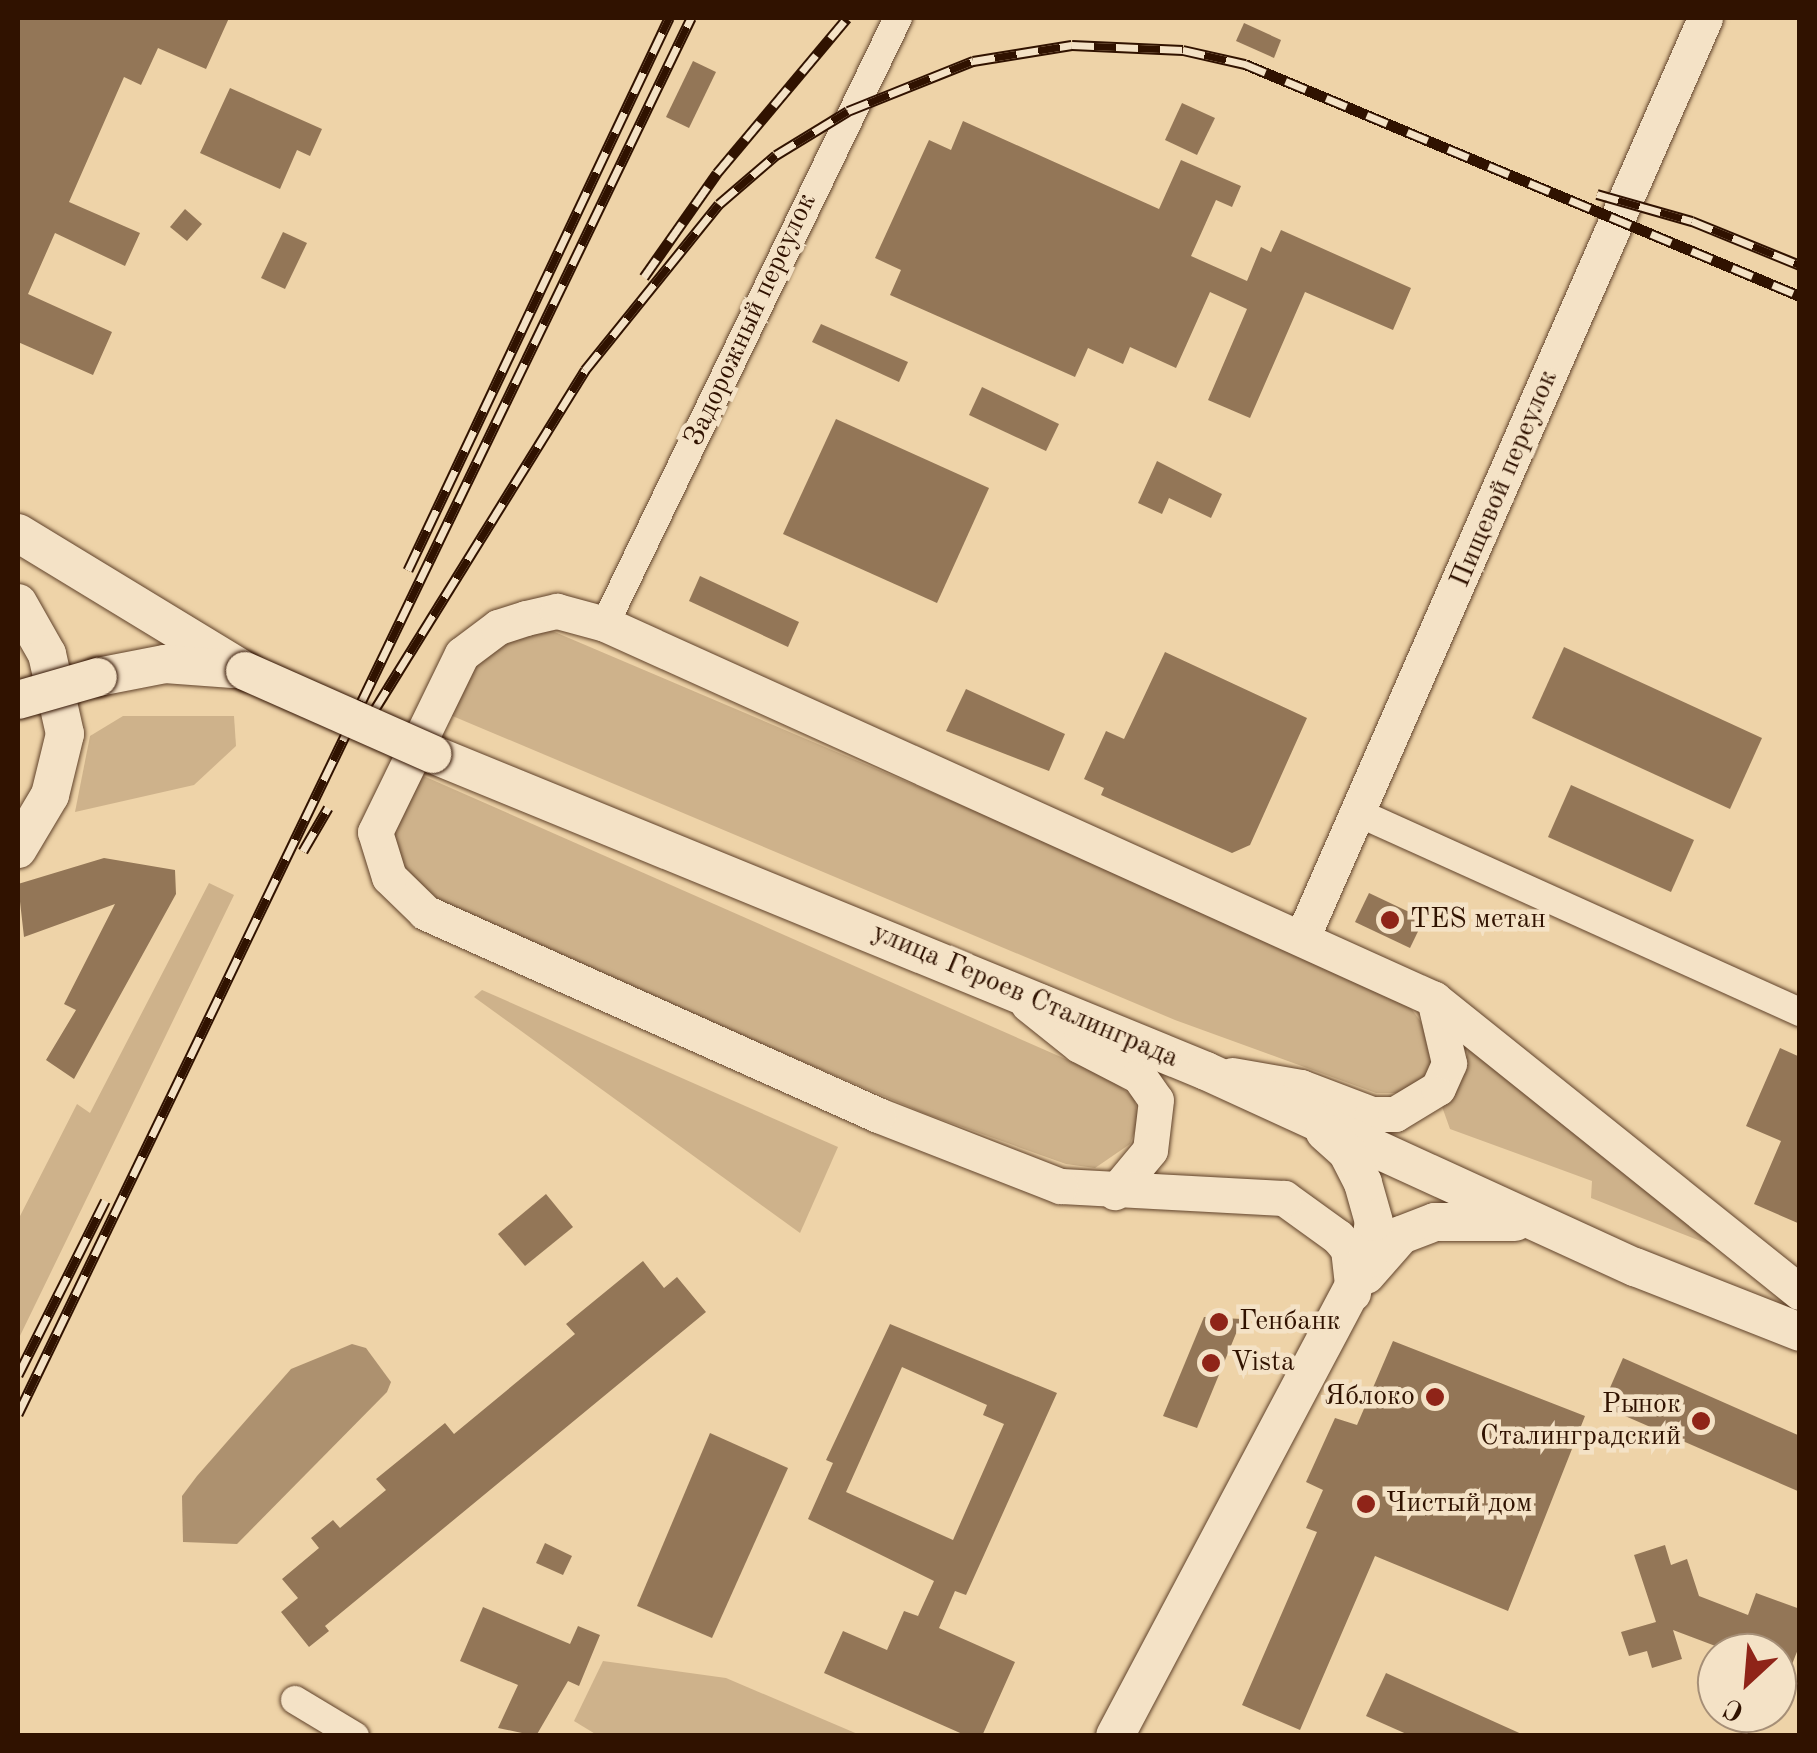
<!DOCTYPE html>
<html>
<head>
<meta charset="utf-8">
<style>
  body { margin:0 }
  #map { position:relative; width:1817px; height:1753px; overflow:hidden; background:#eed3a8; font-family:"Old Standard TT",serif }
  div>[style] { position:absolute }
  .green>* { inset:0; background:#ceb28b }
  .water>* { inset:0; background:#ad916f }
  .building>* { inset:0; background:#937657 }
  .roads { filter:drop-shadow(0 0 2px #60422a) drop-shadow(0 0 2px #60422a) }
  .minor>* { height:28px; margin:-14px; padding:0 14px; transform-origin:14px; border-radius:14px; background:#f4e2c6 }
  .tertiary>* { height:35px; margin:-17.5px; padding:0 17.5px; transform-origin:17.5px; border-radius:17.5px; background:#f4e2c6 }
  .secondary>* { height:38px; margin:-19px; padding:0 19px; transform-origin:19px; border-radius:19px; background:#f4e2c6 }
  .rail>* { height:11px; margin-top:-5.5px; transform-origin:0; background:repeating-linear-gradient(90deg,#f4e2c6 0 22px,#301200 0 44px); box-sizing:border-box; border-block:2px solid #301200 }
  .bridges { filter:drop-shadow(0 0 2px #301200) drop-shadow(0 0 2px #301200) }
  .secondary-bridge>* { height:38px; margin:-19px; padding:0 19px; transform-origin:19px; border-radius:19px; background:#f4e2c6 }
  .dots>* { width:28px; height:28px; translate:-50% -50%; box-sizing:border-box; border:5px solid #f4e2c6; border-radius:50% }
  span { translate:-50% -50%; white-space:nowrap; text-align:center; line-height:1.15; -webkit-text-stroke:9px #f4e2c6; paint-order:stroke }
  .street-label { font-size:28px; color:#301200 }
  .poi-label { font-size:28px; color:#301200 }
  .left { translate:0 -50%; text-align:left }
  .right { translate:-100% -50%; text-align:right }
  .frame { position:absolute; inset:0; border:20px solid #301200; pointer-events:none }
  .north { position:absolute; left:1697px; top:1633px; width:100px; height:100px; box-sizing:border-box; background:#f4e2c6; border:2px solid #a68f77; border-radius:50%; rotate:206deg; font-size:28px; font-weight:700; line-height:40px; text-align:center; color:#301200 }
  .north::after { content:''; display:block; margin:auto; width:35px; height:45px; background:#8f2418; clip-path:polygon(50% 0,100% 100%,50% 72%,0 100%) }
</style>
</head>
<body>
<div id="map">
  <div class="green">
    <i style="clip-path:polygon(550px 630px,987px 816px,1410px 1007px,1426px 1029px,1434px 1065px,1425px 1083px,1404px 1093px,1376px 1093px,1175px 1020px,443px 712px,467px 673px,500px 642px)"></i>
    <i style="clip-path:polygon(123px 716px,234px 716px,236px 746px,194px 785px,75px 812px,90px 736px)"></i>
    <i style="clip-path:polygon(419px 774px,1111px 1079px,1134px 1098px,1139px 1120px,1130px 1144px,1095px 1168px,1066px 1164px,926px 1114px,422px 900px,393px 854px,394px 831px)"></i>
    <i style="clip-path:polygon(209px 883px,234px 895px,18px 1340px,18px 1220px,77px 1104px,90px 1113px)"></i>
    <i style="clip-path:polygon(482px 990px,838px 1147px,800px 1233px,474px 997px)"></i>
    <i style="clip-path:polygon(1471px 1042px,1731px 1253px,1591px 1198px,1592px 1181px,1450px 1129px,1440px 1101px,1461px 1074px)"></i>
    <i style="clip-path:polygon(603px 1661px,726px 1678px,860px 1735px,597px 1735px,574px 1721px)"></i>
  </div>
  <div class="water">
    <i style="clip-path:polygon(352px 1344px,366px 1348px,391px 1382px,387px 1392px,237px 1544px,183px 1542px,182px 1496px,197px 1476px,291px 1369px)"></i>
  </div>
  <div class="building">
    <i style="clip-path:polygon(18px 18px,229px 18px,206px 69px,158px 48px,141px 85px,124px 77px,69px 202px,140px 233px,125px 266px,55px 233px,28px 294px,112px 332px,93px 375px,18px 342px)"></i>
    <i style="clip-path:polygon(1244px 23px,1281px 40px,1274px 58px,1236px 41px)"></i>
    <i style="clip-path:polygon(693px 61px,716px 72px,689px 128px,666px 117px)"></i>
    <i style="clip-path:polygon(230px 88px,322px 129px,310px 156px,297px 150px,280px 189px,200px 153px)"></i>
    <i style="clip-path:polygon(1182px 103px,1215px 118px,1197px 155px,1165px 140px)"></i>
    <i style="clip-path:polygon(963px 121px,1159px 209px,1181px 160px,1241px 186px,1232px 207px,1216px 200px,1191px 256px,1247px 281px,1261px 247px,1271px 252px,1281px 230px,1411px 288px,1393px 330px,1305px 292px,1250px 418px,1208px 400px,1247px 309px,1210px 292px,1176px 368px,1130px 347px,1123px 364px,1088px 348px,1075px 377px,890px 295px,901px 270px,875px 258px,929px 140px,951px 150px)"></i>
    <i style="clip-path:polygon(185px 209px,202px 224px,187px 241px,170px 227px)"></i>
    <i style="clip-path:polygon(283px 232px,307px 243px,285px 289px,261px 278px)"></i>
    <i style="clip-path:polygon(821px 324px,908px 362px,899px 382px,812px 342px)"></i>
    <i style="clip-path:polygon(982px 387px,1059px 424px,1046px 451px,969px 415px)"></i>
    <i style="clip-path:polygon(836px 419px,989px 488px,937px 603px,783px 534px)"></i>
    <i style="clip-path:polygon(1157px 461px,1222px 494px,1211px 518px,1169px 498px,1162px 514px,1138px 503px)"></i>
    <i style="clip-path:polygon(700px 576px,799px 622px,788px 647px,689px 601px)"></i>
    <i style="clip-path:polygon(1564px 647px,1762px 738px,1730px 809px,1532px 718px)"></i>
    <i style="clip-path:polygon(1165px 652px,1307px 718px,1250px 845px,1232px 853px,1101px 795px,1104px 788px,1084px 779px,1106px 731px,1124px 739px)"></i>
    <i style="clip-path:polygon(966px 689px,1065px 734px,1049px 771px,946px 731px)"></i>
    <i style="clip-path:polygon(1571px 785px,1694px 840px,1671px 892px,1548px 837px)"></i>
    <i style="clip-path:polygon(104px 858px,175px 870px,176px 894px,74px 1079px,46px 1060px,76px 1010px,64px 1004px,115px 904px,24px 937px,18px 884px)"></i>
    <i style="clip-path:polygon(1369px 893px,1424px 919px,1410px 948px,1355px 922px)"></i>
    <i style="clip-path:polygon(1780px 1048px,1800px 1057px,1800px 1224px,1754px 1204px,1781px 1141px,1746px 1126px)"></i>
    <i style="clip-path:polygon(546px 1194px,573px 1227px,525px 1266px,498px 1234px)"></i>
    <i style="clip-path:polygon(643px 1261px,664px 1288px,677px 1277px,706px 1312px,325px 1626px,329px 1631px,309px 1647px,281px 1612px,298px 1598px,282px 1579px,319px 1548px,311px 1538px,333px 1520px,340px 1528px,386px 1490px,376px 1479px,445px 1423px,454px 1434px,575px 1334px,566px 1324px)"></i>
    <i style="clip-path:polygon(1204px 1317px,1242px 1319px,1197px 1428px,1163px 1416px)"></i>
    <i style="clip-path:polygon(evenodd,890px 1324px,1057px 1393px,966px 1595px,955px 1591px,939px 1628px,1015px 1662px,982px 1736px,967px 1736px,824px 1673px,843px 1631px,887px 1650px,904px 1611px,918px 1616px,934px 1581px,808px 1519px,833px 1463px,826px 1460px,890px 1324px,902px 1367px,987px 1405px,983px 1415px,1004px 1424px,953px 1540px,846px 1492px,902px 1367px)"></i>
    <i style="clip-path:polygon(1393px 1341px,1585px 1416px,1508px 1611px,1375px 1556px,1300px 1730px,1242px 1705px,1317px 1532px,1306px 1528px,1323px 1490px,1306px 1482px,1335px 1418px,1357px 1425px)"></i>
    <i style="clip-path:polygon(1623px 1358px,1800px 1436px,1800px 1492px,1602px 1406px)"></i>
    <i style="clip-path:polygon(710px 1433px,788px 1468px,712px 1638px,637px 1606px)"></i>
    <i style="clip-path:polygon(545px 1543px,572px 1556px,563px 1575px,536px 1563px)"></i>
    <i style="clip-path:polygon(1665px 1545px,1671px 1565px,1687px 1559px,1699px 1596px,1748px 1615px,1756px 1593px,1800px 1609px,1800px 1644px,1791px 1667px,1777px 1662px,1777px 1653px,1734px 1653px,1673px 1630px,1682px 1659px,1652px 1668px,1647px 1651px,1629px 1656px,1621px 1632px,1656px 1622px,1634px 1555px)"></i>
    <i style="clip-path:polygon(483px 1607px,570px 1644px,578px 1626px,600px 1635px,579px 1686px,568px 1681px,536px 1736px,498px 1728px,518px 1685px,460px 1661px)"></i>
    <i style="clip-path:polygon(1386px 1673px,1526px 1736px,1411px 1736px,1366px 1716px)"></i>
  </div>
  <div class="roads">
    <div class="minor">
      <i style="left:605px;top:624px;width:673px;rotate:-64.2deg"></i>
      <i style="left:1361px;top:814px;width:482px;rotate:24.3deg"></i>
      <i style="left:295px;top:1700px;width:70px;rotate:31deg"></i>
    </div>
    <div class="tertiary">
      <i style="left:1302px;top:938px;width:1004px;rotate:-66.34deg"></i>
      <i style="left:1028px;top:1004px;width:65px;rotate:38.8deg"></i>
      <i style="left:1079px;top:1045px;width:68px;rotate:27.3deg"></i>
      <i style="left:1139px;top:1076px;width:29px;rotate:55deg"></i>
      <i style="left:1156px;top:1100px;width:50px;rotate:96.8deg"></i>
      <i style="left:1150px;top:1150px;width:55px;rotate:129.8deg"></i>
      <i style="left:1232px;top:1075px;width:70px;rotate:9.9deg"></i>
      <i style="left:1301px;top:1087px;width:76px;rotate:20.8deg"></i>
      <i style="left:1372px;top:1114px;width:23px"></i>
      <i style="left:1395px;top:1114px;width:50px;rotate:-31.2deg"></i>
      <i style="left:1438px;top:1088px;width:27px;rotate:-66deg"></i>
      <i style="left:1449px;top:1063px;width:66px;rotate:-103.2deg"></i>
      <i style="left:1353px;top:1293px;width:44px;rotate:-96.5deg"></i>
      <i style="left:1348px;top:1249px;width:16px;rotate:-130deg"></i>
      <i style="left:1338px;top:1237px;width:67px;rotate:-144.2deg"></i>
      <i style="left:1284px;top:1198px;width:224px;rotate:-176.9deg"></i>
      <i style="left:1060px;top:1186px;width:195px;rotate:-158.7deg"></i>
      <i style="left:878px;top:1115px;width:496px;rotate:-155.9deg"></i>
      <i style="left:425px;top:912px;width:50px;rotate:-135.8deg"></i>
      <i style="left:389px;top:877px;width:47px;rotate:-107.3deg"></i>
      <i style="left:375px;top:832px;width:198px;rotate:-64deg"></i>
      <i style="left:462px;top:654px;width:45px;rotate:-36.9deg"></i>
      <i style="left:498px;top:627px;width:29px;rotate:-18deg"></i>
      <i style="left:526px;top:618px;width:32px;rotate:-13deg"></i>
      <i style="left:557px;top:611px;width:50px;rotate:15.2deg"></i>
      <i style="left:605px;top:624px;width:910px;rotate:24.34deg"></i>
      <i style="left:1434px;top:999px;width:469px;rotate:38.7deg"></i>
    </div>
    <div class="secondary">
      <i style="left:18px;top:533px;width:266px;rotate:31.3deg"></i>
      <i style="left:18px;top:603px;width:59px;rotate:60.4deg"></i>
      <i style="left:47px;top:654px;width:82px;rotate:77.3deg"></i>
      <i style="left:65px;top:734px;width:63px;rotate:103.8deg"></i>
      <i style="left:50px;top:795px;width:63px;rotate:120.7deg"></i>
      <i style="left:98px;top:677px;width:68px;rotate:-11deg"></i>
      <i style="left:165px;top:664px;width:68px;rotate:4.2deg"></i>
      <i style="left:432px;top:754px;width:836px;rotate:22.27deg"></i>
      <i style="left:1206px;top:1071px;width:472px;rotate:24.6deg"></i>
      <i style="left:1635px;top:1267px;width:177px;rotate:21.5deg"></i>
      <i style="left:1366px;top:1275px;width:53px;rotate:-48.8deg"></i>
      <i style="left:1401px;top:1235px;width:36px;rotate:-21deg"></i>
      <i style="left:1435px;top:1222px;width:80px"></i>
      <i style="left:1115px;top:1736px;width:540px;rotate:-62.06deg"></i>
      <i style="left:1368px;top:1259px;width:37px;rotate:-81deg"></i>
      <i style="left:1374px;top:1222px;width:41px;rotate:-105.8deg"></i>
      <i style="left:1363px;top:1183px;width:35px;rotate:-117deg"></i>
      <i style="left:1347px;top:1152px;width:30px;rotate:-138deg"></i>
    </div>
  </div>
  <div class="rail">
    <i style="left:1597px;top:194px;width:99px;rotate:15.9deg"></i>
    <i style="left:1692px;top:221px;width:117px;rotate:22.2deg"></i>
    <i style="left:644px;top:277px;width:127px;rotate:-54.9deg"></i>
    <i style="left:717px;top:173px;width:202px;rotate:-50deg"></i>
    <i style="left:408px;top:570px;width:611px;rotate:-64.69deg"></i>
    <i style="left:375px;top:709px;width:399px;rotate:-58.2deg"></i>
    <i style="left:585px;top:370px;width:213px;rotate:-51.1deg"></i>
    <i style="left:719px;top:204px;width:75px;rotate:-40.7deg"></i>
    <i style="left:776px;top:155px;width:84px;rotate:-31.4deg"></i>
    <i style="left:848px;top:111px;width:135px;rotate:-21.8deg"></i>
    <i style="left:973px;top:61px;width:100px;rotate:-9.2deg"></i>
    <i style="left:1072px;top:45px;width:111px;rotate:2.6deg"></i>
    <i style="left:1183px;top:50px;width:64px;rotate:12.7deg"></i>
    <i style="left:1245px;top:64px;width:602px;rotate:22.69deg"></i>
    <i style="left:303px;top:851px;width:50px;rotate:-59.8deg"></i>
    <i style="left:18px;top:1375px;width:195px;rotate:-63.4deg"></i>
    <i style="left:18px;top:1414px;width:1550px;rotate:-64.26deg"></i>
  </div>
  <div class="bridges">
    <div class="secondary-bridge">
      <i style="left:245px;top:671px;width:205px;rotate:23.9deg"></i>
      <i style="left:18px;top:700px;width:83px;rotate:-16deg"></i>
    </div>
  </div>
  <div class="dots">
    <i style="left:1390px;top:920px;background:#8f2418"></i>
    <i style="left:1219px;top:1322px;background:#8f2418"></i>
    <i style="left:1211px;top:1363px;background:#8f2418"></i>
    <i style="left:1435px;top:1397px;background:#8f2418"></i>
    <i style="left:1701px;top:1421px;background:#8f2418"></i>
    <i style="left:1366px;top:1504px;background:#8f2418"></i>
  </div>
  <div class="street-label">
    <span style="left:751px;top:320px;rotate:-65deg">Задорожный переулок</span>
    <span style="left:1505px;top:479px;rotate:-67deg">Пищевой переулок</span>
    <span style="left:1025px;top:996px;rotate:23deg">улица Героев Сталинграда</span>
  </div>
  <div class="poi-label">
    <span class="left" style="left:1410px;top:920px">TES метан</span>
    <span class="left" style="left:1239px;top:1322px">Генбанк</span>
    <span class="left" style="left:1231px;top:1363px">Vista</span>
    <span class="right" style="left:1415px;top:1397px">Яблоко</span>
    <span class="right" style="left:1681px;top:1421px">Рынок<br>Сталинградский</span>
    <span class="left" style="left:1386px;top:1504px">Чистый дом</span>
  </div>
  <div class="frame"></div>
  <div class="north">С</div>
</div>
</body>
</html>
